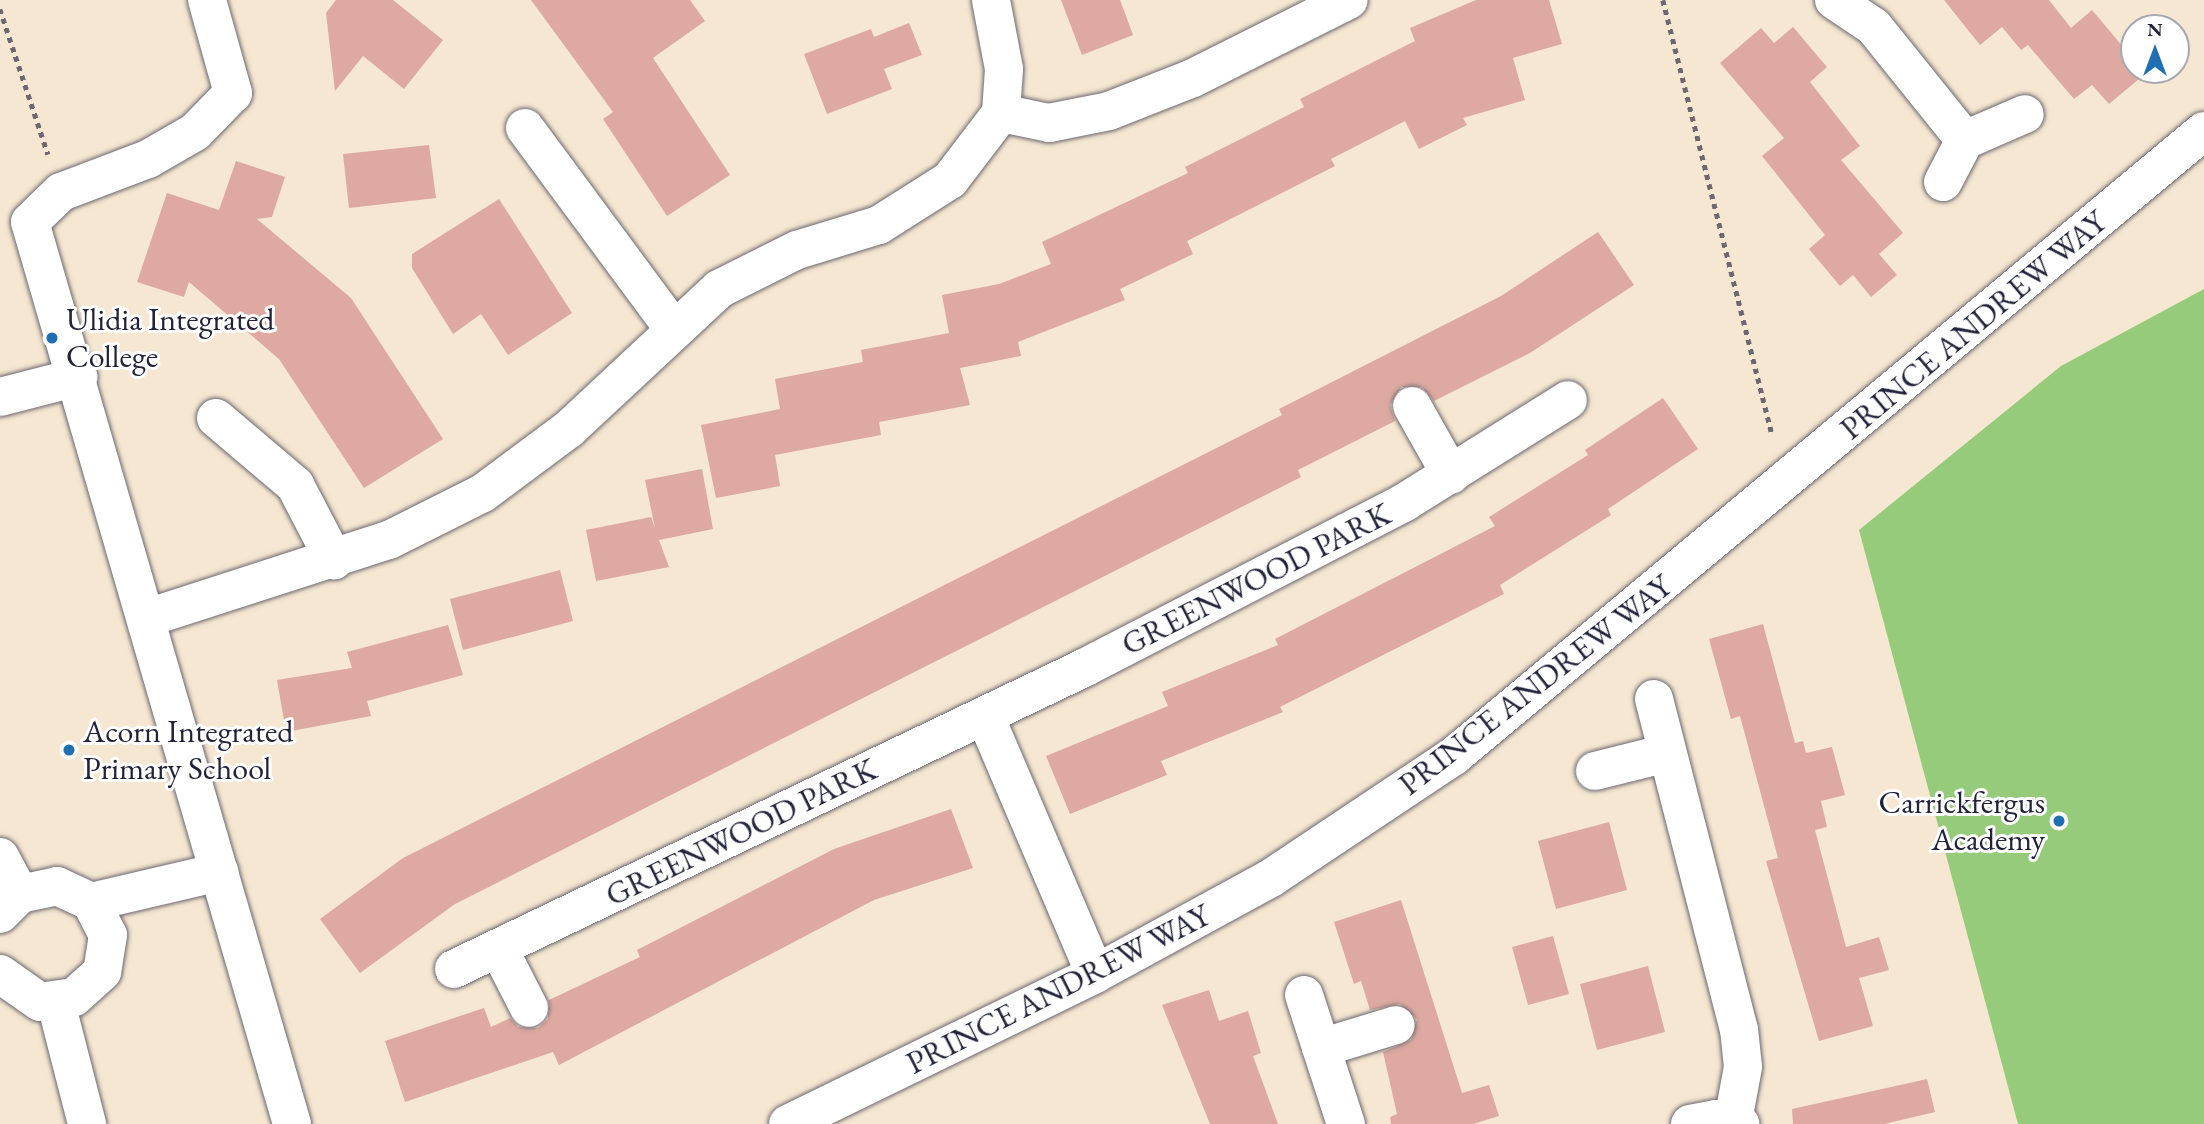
<!DOCTYPE html>
<html>
<head>
<meta charset="utf-8">
<style>
  body { margin:0 }
  #map { position:relative; width:2204px; height:1124px; overflow:hidden; background:#f5e7d1; font-family:"EB Garamond",serif }
  div>[style] { position:absolute }
  .green>* { inset:0; background:#96cb7c }
  .building>* { inset:0; background:#dda9a0 }
  .path>* { height:4.5px; margin-top:-2.25px; transform-origin:0; background:repeating-linear-gradient(90deg,#6c6770 0 5px,transparent 0 10px) }
  .roads { filter:drop-shadow(0 0 2px #6c6770) drop-shadow(0 0 2px #6c6770) }
  .minor>* { height:38px; margin:-19px; padding:0 19px; transform-origin:19px; border-radius:19px; background:#fff }
  .dots>* { width:19px; height:19px; translate:-50% -50%; box-sizing:border-box; border:4px solid #fff; border-radius:50% }
  span { translate:-50% -50%; white-space:nowrap; text-align:center; line-height:1.15; -webkit-text-stroke:6px #fff; paint-order:stroke }
  .poi-label { font-size:32px; color:#22223b }
  .left { translate:0 -50%; text-align:left }
  .right { translate:-100% -50%; text-align:right }
  .street-label { font-size:32px; color:#22223b }
  .north { position:absolute; left:2120px; top:14px; width:70px; height:70px; box-sizing:border-box; background:#fff; border:2px solid #a7a7b1; border-radius:50%; rotate:0deg; font-size:19px; font-weight:700; line-height:28px; text-align:center; color:#22223b }
  .north::after { content:''; display:block; margin:auto; width:24px; height:32px; background:#1f6fb2; clip-path:polygon(50% 0,100% 100%,50% 72%,0 100%) }
</style>
</head>
<body>
<div id="map">
  <div class="green">
    <i style="clip-path:polygon(2204px 289px,2204px 1124px,2018px 1124px,1859px 530px,2061px 366px)"></i>
  </div>
  <div class="building">
    <i style="clip-path:polygon(336px 0,393px 0,443px 40px,404px 89px,363px 56px,335px 91px,326px 13px)"></i>
    <i style="clip-path:polygon(531px 0,690px 0,705px 21px,653px 58px,730px 175px,667px 216px,603px 119px,613px 112px)"></i>
    <i style="clip-path:polygon(1061px 0,1120px 0,1133px 35px,1082px 55px)"></i>
    <i style="clip-path:polygon(1476px 0,1549px 0,1562px 44px,1513px 58px,1525px 100px,1463px 118px,1467px 125px,1419px 149px,1405px 121px,1331px 159px,1335px 166px,1187px 241px,1193px 254px,1120px 289px,1125px 300px,1018px 342px,1021px 356px,960px 368px,970px 405px,879px 422px,881px 435px,775px 455px,780px 486px,716px 498px,701px 425px,780px 409px,775px 379px,863px 362px,861px 350px,949px 333px,942px 295px,999px 284px,1051px 264px,1042px 242px,1188px 173px,1185px 167px,1304px 107px,1300px 99px,1415px 41px,1410px 28px)"></i>
    <i style="clip-path:polygon(1944px 0,2049px 0,2071px 28px,2092px 10px,2134px 60px,2134px 70px,2145px 74px,2109px 104px,2092px 85px,2074px 99px,2028px 45px,2021px 50px,2002px 27px,1980px 45px)"></i>
    <i style="clip-path:polygon(909px 23px,922px 55px,884px 69px,892px 89px,827px 114px,804px 54px,871px 29px,874px 37px)"></i>
    <i style="clip-path:polygon(1793px 27px,1827px 67px,1810px 82px,1860px 146px,1841px 160px,1903px 233px,1879px 254px,1897px 275px,1871px 297px,1853px 275px,1840px 286px,1809px 249px,1825px 235px,1762px 156px,1784px 138px,1720px 63px,1761px 28px,1774px 43px)"></i>
    <i style="clip-path:polygon(429px 145px,436px 198px,349px 208px,343px 154px)"></i>
    <i style="clip-path:polygon(236px 161px,285px 177px,272px 217px,257px 219px,351px 298px,443px 439px,364px 488px,279px 359px,189px 282px,184px 297px,137px 282px,167px 193px,219px 210px)"></i>
    <i style="clip-path:polygon(499px 199px,572px 313px,508px 355px,481px 314px,453px 334px,412px 268px,412px 254px)"></i>
    <i style="clip-path:polygon(1598px 232px,1634px 285px,1530px 353px,1434px 401px,1422px 387px,1401px 387px,1390px 405px,1395px 421px,1298px 470px,1301px 477px,455px 904px,360px 973px,320px 919px,403px 858px,1282px 415px,1279px 409px,1501px 296px)"></i>
    <i style="clip-path:polygon(1663px 398px,1698px 449px,1608px 509px,1611px 515px,1500px 585px,1504px 594px,1280px 707px,1283px 712px,1161px 761px,1167px 775px,1070px 814px,1046px 756px,1168px 706px,1162px 692px,1278px 645px,1275px 639px,1495px 526px,1489px 517px,1588px 455px,1585px 450px)"></i>
    <i style="clip-path:polygon(702px 469px,713px 529px,659px 540px,669px 567px,596px 581px,586px 530px,651px 517px,655px 528px,645px 480px)"></i>
    <i style="clip-path:polygon(560px 570px,573px 621px,463px 650px,450px 599px)"></i>
    <i style="clip-path:polygon(1763px 624px,1795px 743px,1803px 741px,1806px 753px,1832px 747px,1845px 795px,1821px 801px,1827px 827px,1815px 830px,1846px 947px,1879px 937px,1889px 970px,1859px 978px,1873px 1026px,1819px 1041px,1766px 861px,1778px 858px,1740px 716px,1731px 719px,1709px 639px)"></i>
    <i style="clip-path:polygon(448px 625px,463px 675px,367px 701px,371px 716px,286px 732px,277px 680px,352px 668px,347px 652px)"></i>
    <i style="clip-path:polygon(951px 809px,973px 868px,874px 900px,559px 1065px,553px 1052px,405px 1102px,385px 1041px,484px 1008px,491px 1027px,510px 1018px,518px 1027px,538px 1028px,548px 1019px,549px 1000px,640px 957px,637px 950px,834px 849px)"></i>
    <i style="clip-path:polygon(1609px 822px,1627px 890px,1556px 909px,1538px 841px)"></i>
    <i style="clip-path:polygon(1401px 900px,1462px 1093px,1489px 1085px,1499px 1116px,1473px 1124px,1391px 1124px,1390px 1117px,1397px 1114px,1383px 1052px,1411px 1040px,1417px 1019px,1400px 1004px,1370px 1010px,1361px 981px,1354px 984px,1334px 922px)"></i>
    <i style="clip-path:polygon(1553px 936px,1569px 994px,1528px 1005px,1512px 947px)"></i>
    <i style="clip-path:polygon(1648px 966px,1665px 1032px,1597px 1050px,1580px 984px)"></i>
    <i style="clip-path:polygon(1209px 990px,1219px 1021px,1248px 1011px,1261px 1053px,1253px 1056px,1278px 1124px,1210px 1124px,1162px 1005px)"></i>
    <i style="clip-path:polygon(1927px 1079px,1935px 1112px,1884px 1124px,1793px 1124px,1792px 1109px)"></i>
  </div>
  <div class="path">
    <i style="left:1663px;top:0;width:448px;rotate:75.9deg"></i>
    <i style="left:0;top:9px;width:153px;rotate:71.7deg"></i>
  </div>
  <div class="roads">
    <div class="minor">
      <i style="left:207px;top:0;width:97px;rotate:74.4deg"></i>
      <i style="left:233px;top:93px;width:54px;rotate:134.3deg"></i>
      <i style="left:195px;top:132px;width:54px;rotate:150.1deg"></i>
      <i style="left:148px;top:159px;width:93px;rotate:159.2deg"></i>
      <i style="left:61px;top:192px;width:43px;rotate:135.9deg"></i>
      <i style="left:30px;top:222px;width:939px;rotate:73.8deg"></i>
      <i style="left:1834px;top:0;width:48px;rotate:34deg"></i>
      <i style="left:1874px;top:27px;width:145px;rotate:51.2deg"></i>
      <i style="left:1001px;top:113px;width:49px;rotate:11.8deg"></i>
      <i style="left:1049px;top:123px;width:61px;rotate:-11.3deg"></i>
      <i style="left:1109px;top:111px;width:90px;rotate:-21.4deg"></i>
      <i style="left:1193px;top:78px;width:174px;rotate:-26.6deg"></i>
      <i style="left:525px;top:128px;width:249px;rotate:53.5deg"></i>
      <i style="left:1943px;top:182px;width:47px;rotate:-62.4deg"></i>
      <i style="left:1965px;top:140px;width:65px;rotate:-23.4deg"></i>
      <i style="left:0;top:397px;width:81px;rotate:-14.4deg"></i>
      <i style="left:1412px;top:406px;width:79px;rotate:60.5deg"></i>
      <i style="left:216px;top:418px;width:104px;rotate:40.3deg"></i>
      <i style="left:295px;top:485px;width:85px;rotate:62.5deg"></i>
      <i style="left:147px;top:618px;width:254px;rotate:-17.9deg"></i>
      <i style="left:389px;top:540px;width:105px;rotate:-26.6deg"></i>
      <i style="left:483px;top:493px;width:107px;rotate:-36.7deg"></i>
      <i style="left:569px;top:429px;width:205px;rotate:-43deg"></i>
      <i style="left:719px;top:289px;width:87px;rotate:-26.6deg"></i>
      <i style="left:797px;top:250px;width:86px;rotate:-17deg"></i>
      <i style="left:879px;top:225px;width:84px;rotate:-32.4deg"></i>
      <i style="left:950px;top:180px;width:84px;rotate:-52.7deg"></i>
      <i style="left:1001px;top:113px;width:44px;rotate:-86.1deg"></i>
      <i style="left:1004px;top:69px;width:70px;rotate:-100.7deg"></i>
      <i style="left:1654px;top:699px;width:341px;rotate:75.6deg"></i>
      <i style="left:1739px;top:1029px;width:38px;rotate:84deg"></i>
      <i style="left:1743px;top:1067px;width:55px;rotate:100.5deg"></i>
      <i style="left:985px;top:716px;width:280px;rotate:66.9deg"></i>
      <i style="left:1595px;top:771px;width:74px;rotate:-14deg"></i>
      <i style="left:0;top:857px;width:42px;rotate:61.6deg"></i>
      <i style="left:91px;top:902px;width:132px;rotate:-13.1deg"></i>
      <i style="left:0;top:914px;width:28px;rotate:-45deg"></i>
      <i style="left:20px;top:894px;width:38px;rotate:-12deg"></i>
      <i style="left:57px;top:886px;width:38px;rotate:25deg"></i>
      <i style="left:91px;top:902px;width:37px;rotate:63deg"></i>
      <i style="left:108px;top:935px;width:37px;rotate:99deg"></i>
      <i style="left:102px;top:972px;width:38px;rotate:138deg"></i>
      <i style="left:74px;top:997px;width:34px;rotate:172deg"></i>
      <i style="left:40px;top:1002px;width:49px;rotate:-145deg"></i>
      <i style="left:499px;top:949px;width:66px;rotate:63deg"></i>
      <i style="left:454px;top:969px;width:698px;rotate:-25.54deg"></i>
      <i style="left:1084px;top:668px;width:361px;rotate:-27.3deg"></i>
      <i style="left:1405px;top:502px;width:192px;rotate:-32deg"></i>
      <i style="left:1304px;top:995px;width:136px;rotate:72deg"></i>
      <i style="left:56px;top:1003px;width:125px;rotate:75.6deg"></i>
      <i style="left:1321px;top:1048px;width:78px;rotate:-17deg"></i>
      <i style="left:788px;top:1124px;width:342px;rotate:-26deg"></i>
      <i style="left:1095px;top:974px;width:200px;rotate:-28.6deg"></i>
      <i style="left:1271px;top:878px;width:220px;rotate:-33.7deg"></i>
      <i style="left:1454px;top:756px;width:976px;rotate:-39.81deg"></i>
      <i style="left:1690px;top:1124px;width:26px;rotate:-11deg"></i>
      <i style="left:1716px;top:1119px;width:25px;rotate:12deg"></i>
    </div>
  </div>
  <div class="dots">
    <i style="left:52px;top:338px;background:#1f6fb2"></i>
    <i style="left:69px;top:750px;background:#1f6fb2"></i>
    <i style="left:2059px;top:821px;background:#1f6fb2"></i>
  </div>
  <div class="poi-label">
    <span class="left" style="left:66px;top:338px">Ulidia Integrated<br>College</span>
    <span class="left" style="left:83px;top:750px">Acorn Integrated<br>Primary School</span>
    <span class="right" style="left:2045px;top:821px">Carrickfergus<br>Academy</span>
  </div>
  <div class="street-label">
    <span style="left:1973px;top:325px;rotate:-40deg">PRINCE ANDREW WAY</span>
    <span style="left:1256px;top:579px;rotate:-27deg">GREENWOOD PARK</span>
    <span style="left:1535px;top:685px;rotate:-38deg">PRINCE ANDREW WAY</span>
    <span style="left:741px;top:832px;rotate:-26deg">GREENWOOD PARK</span>
    <span style="left:1058px;top:989px;rotate:-27deg">PRINCE ANDREW WAY</span>
  </div>
  <div class="north">N</div>
</div>
</body>
</html>
